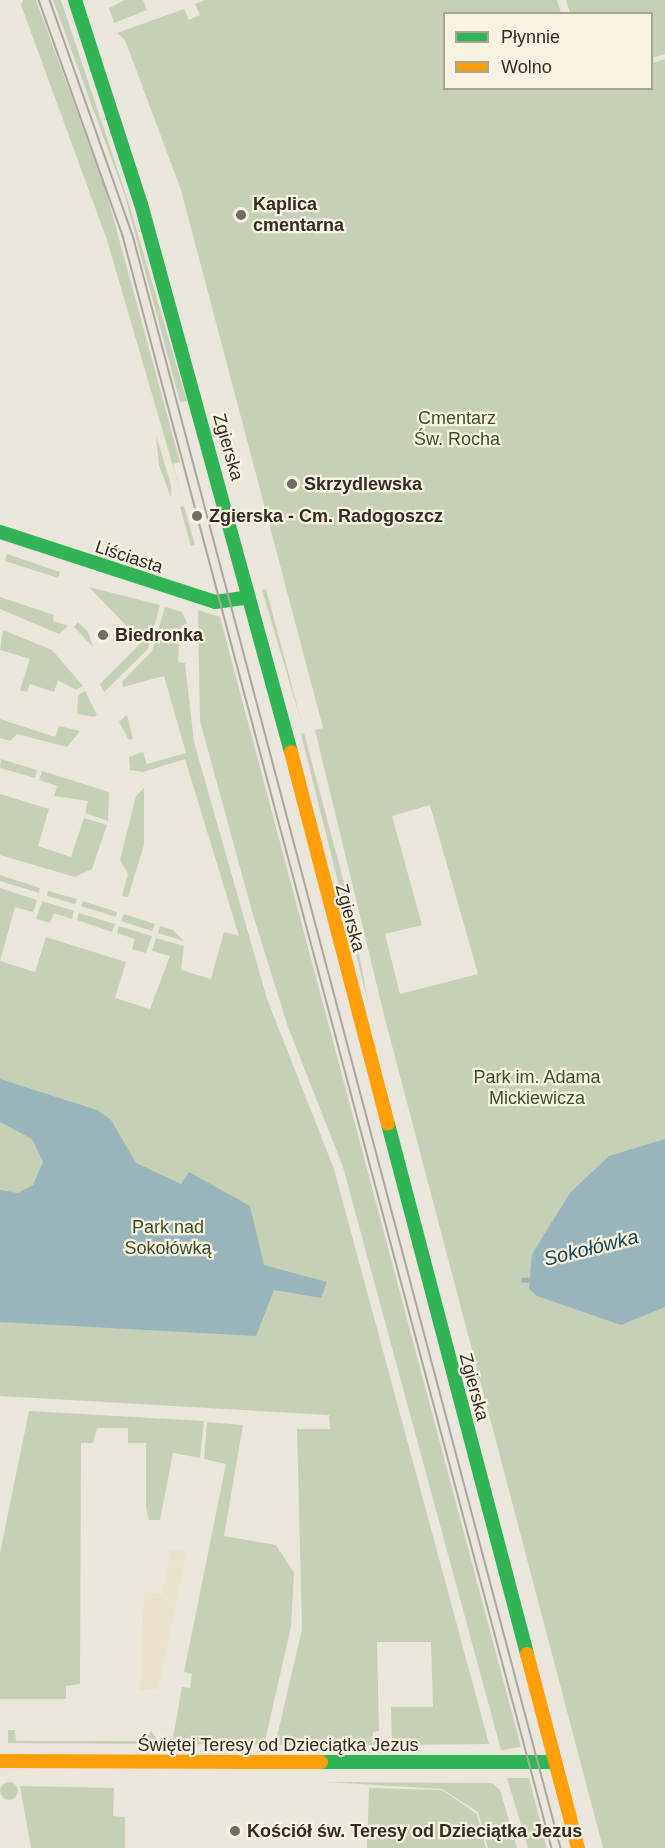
<!DOCTYPE html>
<html>
<head>
<meta charset="utf-8">
<style>
  body { margin:0 }
  #map { position:relative; width:665px; height:1848px; overflow:hidden; background:#eae6dc; font-family:Helvetica,sans-serif }
  div>[style] { position:absolute }
  .green>* { inset:0; background:#c6d0b6 }
  .round { border-radius:50% }
  .plaza>* { inset:0; background:#e9e2cb }
  .water>* { inset:0; background:#99b4ba }
  .stream>* { height:5px; margin:-2.5px; padding:0 2.5px; transform-origin:2.5px; border-radius:2.5px; background:#99b4ba }
  .fast>* { height:14px; margin:-7px; padding:0 7px; transform-origin:7px; border-radius:7px; background:#30b455 }
  .slow>* { height:14px; margin:-7px; padding:0 7px; transform-origin:7px; border-radius:7px; background:#ff9f0a }
  .tram>* { height:1.5px; margin:-0.75px; padding:0 0.75px; transform-origin:0.75px; border-radius:0.75px; background:#aaa6a0 }
  .dots>* { width:16px; height:16px; translate:-50% -50%; box-sizing:border-box; border:3px solid #f8f2e2; border-radius:50% }
  span { translate:-50% -50%; white-space:nowrap; text-align:center; line-height:1.15; -webkit-text-stroke:4.5px #f8f2e2; paint-order:stroke }
  .poi-label { font-size:18px; color:#322c25; font-weight:700 }
  .left { translate:0 -50%; text-align:left }
  .park-label { font-size:18px; color:#3a5029 }
  .street-label { font-size:18px; color:#322c25 }
  .water-label { font-size:20px; color:#1c4453; font-style:italic }
  .legend { position:absolute; left:443px; top:12px; width:210px; height:78px; box-sizing:border-box; background:#f8f2e2; border:2px solid #a9a396; margin:0; padding:8px 10px; list-style:none; font-size:18px; color:#322c25 }
  .legend li { display:flex; align-items:center; gap:12px; height:30px }
  .legend b { width:30px; border:2px solid #a9a396 }
</style>
</head>
<body>
<div id="map">
  <div class="green">
    <i style="clip-path:polygon(23px 0,36px 0,106px 191px,180px 462px,173px 464px,182px 497px,107px 240px,21px 5px)"></i>
    <i style="clip-path:polygon(53px 0,61px 0,129px 204px,187px 401px,180px 402px,125px 196px)"></i>
    <i style="clip-path:polygon(125px 0,143px 0,147px 10px,114px 23px,109px 8px)"></i>
    <i style="clip-path:polygon(evenodd,205px 0,557px 0,561px 13px,444px 14px,444px 88px,652px 88px,652px 63px,665px 59px,665px 1848px,603px 1848px,385px 1019px,315px 730px,323px 728px,181px 190px,125px 40px,117px 33px,184px 9px,189px 20px,200px 15px,195px 4px,205px 0,430px 805px,478px 974px,400px 994px,385px 934px,422px 925px,392px 816px,430px 805px)"></i>
    <i style="clip-path:polygon(566px 0,665px 0,665px 54px,652px 58px,652px 14px,570px 13px)"></i>
    <i style="clip-path:polygon(156px 435px,171px 485px,171px 498px,159px 465px)"></i>
    <i style="clip-path:polygon(184px 506px,195px 545px,191px 546px,180px 507px)"></i>
    <i style="clip-path:polygon(7px 554px,60px 572px,58px 578px,5px 561px)"></i>
    <i style="clip-path:polygon(89px 587px,160px 605px,148px 649px,104px 692px,100px 684px,142px 642px)"></i>
    <i style="clip-path:polygon(266px 589px,302px 724px,262px 590px)"></i>
    <i style="clip-path:polygon(0 597px,54px 615px,53px 621px,68px 626px,59px 634px,0 609px)"></i>
    <i style="clip-path:polygon(165px 607px,182px 612px,187px 623px,180px 629px,178px 662px,185px 663px,194px 742px,267px 999px,334px 1169px,489px 1744px,392px 1745px,391px 1707px,433px 1707px,431px 1642px,377px 1642px,379px 1731px,373px 1732px,373px 1739px,380px 1739px,380px 1745px,275px 1745px,302px 1629px,297px 1429px,330px 1429px,329px 1415px,0 1396px,0 888px,37px 900px,33px 912px,15px 907px,0 961px,35px 972px,46px 937px,126px 962px,115px 998px,150px 1009px,170px 956px,152px 951px,156px 938px,184px 946px,181px 970px,211px 979px,224px 932px,239px 936px,185px 759px,143px 772px,130px 770px,129px 757px,137px 754px,143px 752px,147px 764px,186px 753px,164px 676px,123px 687px,122px 682px,152px 651px)"></i>
    <i style="clip-path:polygon(198px 610px,220px 617px,521px 1747px,501px 1750px,343px 1167px,288px 1027px,253px 915px,200px 721px)"></i>
    <i style="clip-path:polygon(78px 622px,88px 632px,93px 647px,74px 627px)"></i>
    <i style="clip-path:polygon(3px 630px,52px 650px,83px 686px,76px 690px,58px 680px,54px 692px,30px 684px,27px 692px,20px 690px,30px 659px,0 650px)"></i>
    <i style="clip-path:polygon(85px 691px,97px 715px,94px 717px,77px 714px,78px 695px)"></i>
    <i style="clip-path:polygon(127px 715px,133px 739px,129px 740px,119px 722px)"></i>
    <i style="clip-path:polygon(0 719px,55px 737px,59px 726px,80px 731px,67px 747px,17px 734px,10px 741px,0 738px)"></i>
    <i style="clip-path:polygon(304px 733px,350px 905px,368px 1002px,301px 734px)"></i>
    <i style="clip-path:polygon(1px 759px,37px 770px,35px 778px,0 768px)"></i>
    <i style="clip-path:polygon(42px 771px,109px 792px,108px 821px,85px 813px,88px 801px,54px 796px,57px 786px,39px 780px)"></i>
    <i style="clip-path:polygon(144px 788px,144px 845px,128px 897px,122px 896px,128px 874px,120px 860px,136px 796px)"></i>
    <i style="clip-path:polygon(0 794px,49px 809px,38px 846px,71px 857px,84px 818px,107px 825px,92px 869px,75px 877px,0 855px)"></i>
    <i style="clip-path:polygon(0 875px,40px 888px,39px 893px,0 881px)"></i>
    <i style="clip-path:polygon(48px 891px,77px 899px,75px 904px,47px 896px)"></i>
    <i style="clip-path:polygon(42px 901px,74px 911px,72px 919px,54px 913px,50px 923px,36px 919px)"></i>
    <i style="clip-path:polygon(83px 901px,117px 912px,116px 917px,81px 906px)"></i>
    <i style="clip-path:polygon(79px 913px,115px 924px,112px 932px,77px 920px)"></i>
    <i style="clip-path:polygon(124px 914px,155px 924px,152px 931px,121px 921px)"></i>
    <i style="clip-path:polygon(119px 926px,152px 936px,146px 953px,132px 949px,135px 939px,117px 933px)"></i>
    <i style="clip-path:polygon(160px 926px,173px 930px,184px 941px,158px 933px)"></i>
    <i style="clip-path:polygon(29px 1411px,204px 1421px,200px 1458px,173px 1453px,160px 1520px,149px 1520px,146px 1508px,146px 1443px,128px 1443px,128px 1428px,97px 1428px,93px 1443px,81px 1443px,80px 1684px,66px 1686px,66px 1699px,0 1699px,0 1553px)"></i>
    <i style="clip-path:polygon(207px 1422px,243px 1425px,224px 1536px,276px 1545px,294px 1573px,291px 1627px,264px 1745px,174px 1744px,173px 1738px,182px 1687px,190px 1688px,192px 1674px,184px 1672px,226px 1464px,204px 1459px)"></i>
    <i style="clip-path:polygon(8px 1730px,15px 1730px,16px 1741px,146px 1741px,151px 1731px,156px 1738px,155px 1744px,8px 1743px)"></i>
    <i style="clip-path:polygon(507px 1778px,529px 1778px,547px 1848px,528px 1848px)"></i>
    <i class="round" style="left:0;top:1782px;width:18px;height:18px"></i>
    <i style="clip-path:polygon(326px 1782px,492px 1783px,500px 1790px,517px 1848px,488px 1848px,478px 1812px,442px 1789px)"></i>
    <i style="clip-path:polygon(20px 1786px,114px 1788px,113px 1816px,125px 1817px,125px 1848px,31px 1848px)"></i>
    <i style="clip-path:polygon(369px 1788px,442px 1790px,477px 1814px,486px 1848px,367px 1848px)"></i>
  </div>
  <div class="plaza">
    <i style="clip-path:polygon(171px 1550px,187px 1552px,158px 1690px,140px 1690px,144px 1591px,162px 1594px)"></i>
  </div>
  <div class="water">
    <i style="clip-path:polygon(0 1079px,97px 1110px,111px 1120px,136px 1163px,181px 1184px,189px 1172px,250px 1206px,264px 1265px,327px 1282px,321px 1298px,274px 1290px,256px 1336px,0 1322px,0 1190px,18px 1193px,33px 1185px,43px 1162px,32px 1139px,0 1122px)"></i>
    <i style="clip-path:polygon(665px 1139px,665px 1307px,621px 1325px,537px 1296px,529px 1289px,532px 1254px,570px 1193px,609px 1156px)"></i>
  </div>
  <div class="stream">
    <i style="left:523px;top:1280px;width:13px;rotate:-4deg"></i>
  </div>
  <div class="fast">
    <i style="left:75px;top:0;width:214px;rotate:72.1deg"></i>
    <i style="left:141px;top:204px;width:568px;rotate:74.69deg"></i>
    <i style="left:0;top:532px;width:226px;rotate:18deg"></i>
    <i style="left:215px;top:602px;width:34px;rotate:-8deg"></i>
    <i style="left:388px;top:1124px;width:548px;rotate:75.3deg"></i>
    <i style="left:321px;top:1762px;width:234px"></i>
  </div>
  <div class="slow">
    <i style="left:291px;top:752px;width:384px;rotate:75.4deg"></i>
    <i style="left:527px;top:1654px;width:201px;rotate:75.3deg"></i>
    <i style="left:0;top:1761px;width:321px;rotate:0.2deg"></i>
  </div>
  <div class="tram">
    <i style="left:39px;top:0;width:251px;rotate:70.4deg"></i>
    <i style="left:123px;top:236px;width:1668px;rotate:75.1deg"></i>
    <i style="left:50px;top:0;width:253px;rotate:70.6deg"></i>
    <i style="left:134px;top:239px;width:1665px;rotate:75.14deg"></i>
  </div>
  <div class="dots">
    <i style="left:241px;top:215px;background:#726d65"></i>
    <i style="left:292px;top:484px;background:#726d65"></i>
    <i style="left:197px;top:516px;background:#726d65"></i>
    <i style="left:103px;top:635px;background:#726d65"></i>
    <i style="left:235px;top:1831px;background:#726d65"></i>
  </div>
  <div class="poi-label">
    <span class="left" style="left:253px;top:215px">Kaplica<br>cmentarna</span>
    <span class="left" style="left:304px;top:484px">Skrzydlewska</span>
    <span class="left" style="left:209px;top:516px">Zgierska - Cm. Radogoszcz</span>
    <span class="left" style="left:115px;top:635px">Biedronka</span>
    <span class="left" style="left:247px;top:1831px">Kościół św. Teresy od Dzieciątka Jezus</span>
  </div>
  <div class="park-label">
    <span style="left:457px;top:429px">Cmentarz<br>Św. Rocha</span>
    <span style="left:537px;top:1088px">Park im. Adama<br>Mickiewicza</span>
    <span style="left:168px;top:1238px">Park nad<br>Sokołówką</span>
  </div>
  <div class="street-label">
    <span style="left:228px;top:447px;rotate:74deg">Zgierska</span>
    <span style="left:129px;top:557px;rotate:18deg">Liściasta</span>
    <span style="left:350px;top:918px;rotate:75deg">Zgierska</span>
    <span style="left:474px;top:1387px;rotate:75deg">Zgierska</span>
    <span style="left:278px;top:1745px">Świętej Teresy od Dzieciątka Jezus</span>
  </div>
  <div class="water-label">
    <span style="left:591px;top:1248px;rotate:-14deg">Sokołówka</span>
  </div>
  <ul class="legend">
  <li><b style="height:8px;background:#30b455"></b>Płynnie</li>
  <li><b style="height:8px;background:#ff9f0a"></b>Wolno</li>
  </ul>
</div>
</body>
</html>
